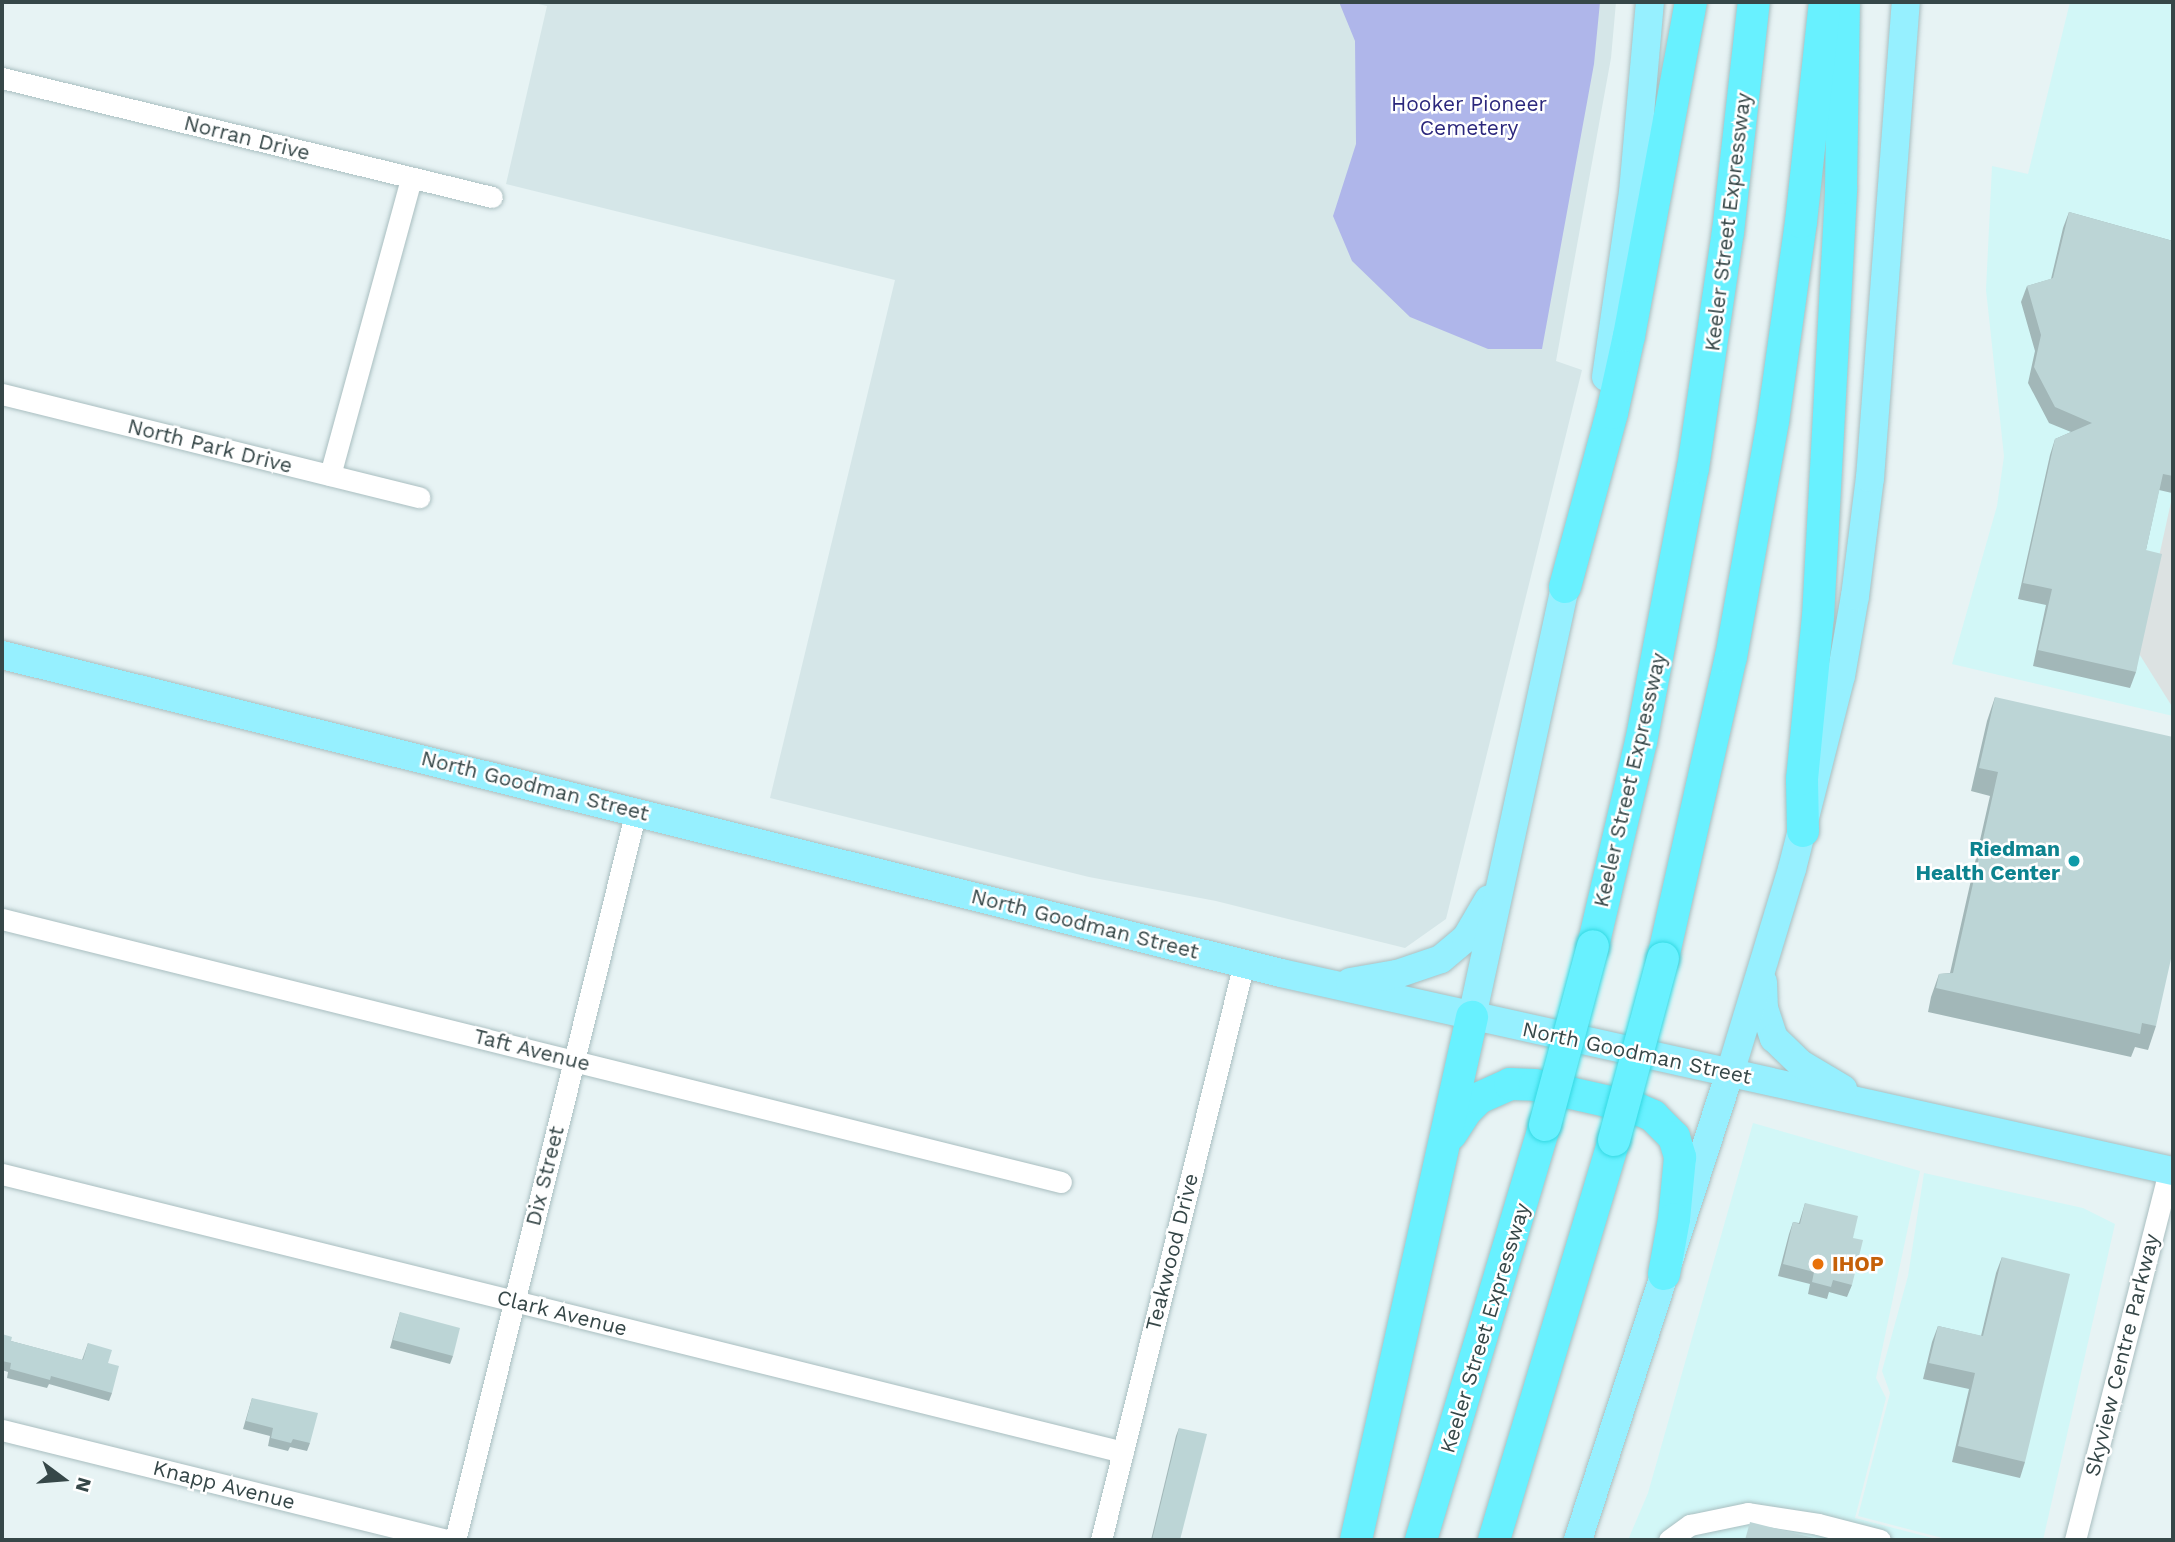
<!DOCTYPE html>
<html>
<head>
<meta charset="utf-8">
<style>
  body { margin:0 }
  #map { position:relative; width:2175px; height:1542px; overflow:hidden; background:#e7f3f4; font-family:"Work Sans",sans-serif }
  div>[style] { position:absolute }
  .residential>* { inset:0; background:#d5e6e8 }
  .commercial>* { inset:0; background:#d2f7f7 }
  .green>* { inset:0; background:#afb6ea }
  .parking>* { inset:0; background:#dce2e2 }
  .roads { filter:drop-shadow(0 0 2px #a9bec0) drop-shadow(0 0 2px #a9bec0) }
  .minor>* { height:21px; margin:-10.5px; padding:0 10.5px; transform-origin:10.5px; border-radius:10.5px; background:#fff }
  .major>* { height:28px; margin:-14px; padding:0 14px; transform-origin:14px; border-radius:14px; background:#96f0ff }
  .highway>* { height:32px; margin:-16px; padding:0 16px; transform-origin:16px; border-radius:16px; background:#68f1ff }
  .bridges { filter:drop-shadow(0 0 2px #33d9e3) drop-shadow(0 0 2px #33d9e3) }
  .highway-bridge>* { height:32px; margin:-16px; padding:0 16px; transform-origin:16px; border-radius:16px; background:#68f1ff }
  .wall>* { inset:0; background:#a2b7b8 }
  .building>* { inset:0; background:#bcd5d6 }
  .dots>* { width:19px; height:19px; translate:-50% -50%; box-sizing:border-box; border:4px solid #fff; border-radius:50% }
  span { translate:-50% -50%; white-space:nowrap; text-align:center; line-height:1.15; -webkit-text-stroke:5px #fff; paint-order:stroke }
  .park-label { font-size:21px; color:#2b277c }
  .street-label { font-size:21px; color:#364748 }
  .culture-label { font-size:21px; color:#0d838f; font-weight:700 }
  .right { translate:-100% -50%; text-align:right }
  .food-label { font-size:21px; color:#c56008; font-weight:700 }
  .left { translate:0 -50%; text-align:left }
  .frame { position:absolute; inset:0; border:4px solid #364748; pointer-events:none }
  .north { position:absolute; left:28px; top:1444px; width:70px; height:70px; -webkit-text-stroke:5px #fff; paint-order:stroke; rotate:106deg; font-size:19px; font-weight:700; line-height:28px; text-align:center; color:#364748 }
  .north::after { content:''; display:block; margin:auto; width:24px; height:32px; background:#364748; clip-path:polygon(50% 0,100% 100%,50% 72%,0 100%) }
</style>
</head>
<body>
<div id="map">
  <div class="residential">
    <i style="clip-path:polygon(530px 2px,1616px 2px,1611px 58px,1556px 361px,1582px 370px,1446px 919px,1405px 948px,1216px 901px,1089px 877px,770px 798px,895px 280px,506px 184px,547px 6px)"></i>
  </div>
  <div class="commercial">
    <i style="clip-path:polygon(2070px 2px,2173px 2px,2173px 716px,1952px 664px,1997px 506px,2004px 456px,1986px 290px,1992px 166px,2028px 174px)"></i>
    <i style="clip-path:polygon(1753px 1123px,1920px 1171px,1876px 1378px,1886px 1398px,1855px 1518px,1940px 1540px,1628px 1540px,1648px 1493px)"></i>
    <i style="clip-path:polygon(1924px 1173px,2083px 1208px,2115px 1224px,2043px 1540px,1950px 1540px,1858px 1516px,1890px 1393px,1882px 1371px,1908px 1276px)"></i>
  </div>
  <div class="green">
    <i style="clip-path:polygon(1339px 2px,1600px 2px,1594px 64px,1542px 349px,1488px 349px,1410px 317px,1352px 261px,1333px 216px,1356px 144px,1355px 41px)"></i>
  </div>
  <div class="parking">
    <i style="clip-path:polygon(2173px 493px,2173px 708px,2138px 652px)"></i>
  </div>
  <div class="roads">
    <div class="minor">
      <i style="left:2px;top:78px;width:504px;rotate:13.65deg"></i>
      <i style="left:2px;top:394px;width:430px;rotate:13.9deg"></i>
      <i style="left:330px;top:475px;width:308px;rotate:-74.7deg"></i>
      <i style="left:2px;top:919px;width:1091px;rotate:13.95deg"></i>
      <i style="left:2px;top:1174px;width:1155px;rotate:13.93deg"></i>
      <i style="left:2px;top:1430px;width:457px;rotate:13.9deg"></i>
      <i style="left:455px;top:1540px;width:751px;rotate:-76.06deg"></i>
      <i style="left:1101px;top:1540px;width:594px;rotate:-76.08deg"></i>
      <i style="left:1669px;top:1540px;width:26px;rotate:-36deg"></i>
      <i style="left:1690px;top:1525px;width:59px;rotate:-11.7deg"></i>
      <i style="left:1748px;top:1513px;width:71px;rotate:8.9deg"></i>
      <i style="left:1818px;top:1524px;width:64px;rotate:14.5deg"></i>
      <i style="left:2075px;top:1540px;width:382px;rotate:-75.7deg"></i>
    </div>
    <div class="major">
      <i style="left:1606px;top:377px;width:187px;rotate:-81.7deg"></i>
      <i style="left:1633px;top:192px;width:191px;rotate:-84.9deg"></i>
      <i style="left:2px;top:655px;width:1318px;rotate:13.96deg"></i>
      <i style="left:1281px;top:973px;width:914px;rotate:12.52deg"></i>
      <i style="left:1350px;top:982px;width:48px;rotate:-9.7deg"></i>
      <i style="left:1397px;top:974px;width:46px;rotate:-18.8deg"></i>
      <i style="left:1441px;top:959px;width:33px;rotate:-40deg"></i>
      <i style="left:1466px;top:938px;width:45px;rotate:-59.5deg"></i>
      <i style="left:1763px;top:982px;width:26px;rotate:88deg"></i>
      <i style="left:1764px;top:1008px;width:32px;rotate:72deg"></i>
      <i style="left:1774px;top:1038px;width:37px;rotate:44deg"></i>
      <i style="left:1801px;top:1064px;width:49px;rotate:30.8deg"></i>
      <i style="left:1472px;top:1017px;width:463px;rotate:-77.8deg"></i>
      <i style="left:1578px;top:1540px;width:491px;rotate:-72deg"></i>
      <i style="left:1730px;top:1073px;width:213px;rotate:-73.1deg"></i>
      <i style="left:1792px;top:869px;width:199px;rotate:-75.8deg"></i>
      <i style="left:1841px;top:676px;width:81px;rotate:-80.1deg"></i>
      <i style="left:1855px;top:596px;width:119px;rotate:-82.8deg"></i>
      <i style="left:1870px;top:478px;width:477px;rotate:-85.7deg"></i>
    </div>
    <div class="highway">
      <i style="left:1565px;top:587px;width:180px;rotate:-74.9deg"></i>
      <i style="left:1612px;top:413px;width:79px;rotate:-77.6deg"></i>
      <i style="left:1629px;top:336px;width:340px;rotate:-79.5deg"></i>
      <i style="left:1803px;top:831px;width:52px;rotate:-91.1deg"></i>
      <i style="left:1802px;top:779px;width:163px;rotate:-84.4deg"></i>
      <i style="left:1818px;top:617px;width:430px;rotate:-86.9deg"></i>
      <i style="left:1841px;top:188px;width:186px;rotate:-89.1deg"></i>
      <i style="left:1593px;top:946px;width:210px;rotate:-76.8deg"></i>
      <i style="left:1641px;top:742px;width:279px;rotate:-79.3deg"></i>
      <i style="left:1693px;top:468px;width:239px;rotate:-81.6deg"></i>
      <i style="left:1728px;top:232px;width:231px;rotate:-83.6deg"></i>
      <i style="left:1663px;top:958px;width:309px;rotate:-77.3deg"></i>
      <i style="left:1731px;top:657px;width:240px;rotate:-79.9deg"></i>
      <i style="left:1773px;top:421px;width:201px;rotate:-82deg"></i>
      <i style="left:1801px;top:222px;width:221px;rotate:-83.8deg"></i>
      <i style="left:1451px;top:1134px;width:27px;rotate:-57deg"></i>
      <i style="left:1466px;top:1111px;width:18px;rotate:-45deg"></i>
      <i style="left:1479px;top:1098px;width:34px;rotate:-24deg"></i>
      <i style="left:1510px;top:1084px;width:25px;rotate:2deg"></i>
      <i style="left:1535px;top:1085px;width:100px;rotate:12.7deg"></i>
      <i style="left:1633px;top:1107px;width:22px;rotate:24deg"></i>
      <i style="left:1653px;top:1116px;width:30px;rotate:45deg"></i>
      <i style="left:1674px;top:1137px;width:21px;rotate:73deg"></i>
      <i style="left:1680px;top:1157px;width:62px;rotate:95.5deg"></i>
      <i style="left:1674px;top:1219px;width:56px;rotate:100.3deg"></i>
      <i style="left:1356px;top:1540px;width:536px;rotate:-77.49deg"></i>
      <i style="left:1421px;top:1540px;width:433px;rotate:-73.4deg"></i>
      <i style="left:1494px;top:1540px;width:418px;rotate:-73.3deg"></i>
    </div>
  </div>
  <div class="bridges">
    <div class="highway-bridge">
      <i style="left:1545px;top:1125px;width:185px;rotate:-75deg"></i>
      <i style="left:1614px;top:1140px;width:188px;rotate:-74.9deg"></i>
    </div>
  </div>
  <div class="wall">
    <i style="clip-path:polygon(2069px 212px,2173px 241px,2173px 492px,2172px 493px,2159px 490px,2146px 550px,2136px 672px,2130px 688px,2033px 666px,2046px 605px,2018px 599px,2050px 455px,2055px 439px,2071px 432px,2049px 423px,2028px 383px,2035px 351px,2021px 302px,2027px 286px,2051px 279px,2063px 228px)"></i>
    <i style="clip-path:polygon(1995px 697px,2156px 1026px,2148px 1050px,2135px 1047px,2131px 1057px,1928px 1012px,1931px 997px,1939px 974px,1950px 973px,1990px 796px,1971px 791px,1987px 721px)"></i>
    <i style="clip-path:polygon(1805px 1203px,1853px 1238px,1852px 1285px,1847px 1297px,1829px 1292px,1827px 1299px,1808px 1294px,1810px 1284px,1778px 1276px,1789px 1234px,1793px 1222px,1799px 1223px)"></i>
    <i style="clip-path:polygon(2002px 1257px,2025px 1462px,2020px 1478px,1952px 1462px,1969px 1389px,1923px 1379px,1932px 1342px,1938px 1326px,1981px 1336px,1996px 1273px)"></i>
    <i style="clip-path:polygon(400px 1312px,453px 1356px,450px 1364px,390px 1348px)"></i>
    <i style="clip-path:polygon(2px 1334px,11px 1341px,82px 1360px,88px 1343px,108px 1363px,112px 1393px,109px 1401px,49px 1384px,47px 1388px,7px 1378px,8px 1372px,2px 1370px)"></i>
    <i style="clip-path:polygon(252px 1398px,310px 1443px,307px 1451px,290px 1447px,288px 1451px,268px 1446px,270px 1436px,243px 1429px)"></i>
    <i style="clip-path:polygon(1179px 1428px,1180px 1540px,1151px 1540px,1176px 1436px)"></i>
  </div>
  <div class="building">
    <i style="clip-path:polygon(2069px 212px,2173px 241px,2173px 476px,2163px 474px,2146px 550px,2162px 554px,2136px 672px,2038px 650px,2052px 589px,2023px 583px,2055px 439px,2092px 423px,2055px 407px,2034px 367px,2041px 335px,2027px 286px,2053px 278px)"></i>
    <i style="clip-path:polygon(1995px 697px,2173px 737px,2173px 950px,2156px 1026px,2142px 1023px,2140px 1034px,1936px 988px,1939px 974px,1953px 973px,1998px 772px,1979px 768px)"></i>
    <i style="clip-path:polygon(1805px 1203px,1858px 1216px,1853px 1238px,1863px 1240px,1852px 1285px,1833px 1280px,1831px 1287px,1812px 1282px,1814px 1272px,1783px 1264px,1793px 1222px,1800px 1224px)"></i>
    <i style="clip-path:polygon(2002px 1257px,2070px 1274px,2025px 1462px,1958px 1446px,1975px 1373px,1929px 1363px,1938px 1326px,1983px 1336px)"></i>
    <i style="clip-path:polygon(400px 1312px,460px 1328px,453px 1356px,393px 1340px)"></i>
    <i style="clip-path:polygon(2px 1334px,12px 1337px,11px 1341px,83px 1360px,88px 1343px,112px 1350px,108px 1363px,119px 1366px,112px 1393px,51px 1376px,50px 1380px,10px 1369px,11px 1363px,2px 1361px)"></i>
    <i style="clip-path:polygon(252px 1398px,318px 1413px,310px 1443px,293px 1439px,291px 1443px,271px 1438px,273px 1428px,246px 1421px)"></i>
    <i style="clip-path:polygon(1179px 1428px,1207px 1434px,1180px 1540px,1152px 1540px)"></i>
    <i style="clip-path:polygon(1750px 1522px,1822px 1540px,1745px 1540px)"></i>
  </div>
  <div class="dots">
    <i style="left:2074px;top:861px;background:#0f9aa8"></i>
    <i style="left:1818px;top:1264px;background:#e8710a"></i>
  </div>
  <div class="park-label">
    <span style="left:1469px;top:116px">Hooker Pioneer<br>Cemetery</span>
  </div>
  <div class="street-label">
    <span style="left:247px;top:138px;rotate:14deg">Norran Drive</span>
    <span style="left:1728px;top:222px;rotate:-83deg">Keeler Street Expressway</span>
    <span style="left:210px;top:446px;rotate:14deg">North Park Drive</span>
    <span style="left:1630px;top:780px;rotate:-77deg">Keeler Street Expressway</span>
    <span style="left:535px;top:786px;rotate:14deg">North Goodman Street</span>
    <span style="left:1085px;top:924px;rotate:14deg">North Goodman Street</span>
    <span style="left:532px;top:1050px;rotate:14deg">Taft Avenue</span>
    <span style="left:1637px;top:1053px;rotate:12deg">North Goodman Street</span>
    <span style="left:545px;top:1176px;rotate:-76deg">Dix Street</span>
    <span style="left:1172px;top:1252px;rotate:-76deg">Teakwood Drive</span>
    <span style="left:562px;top:1313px;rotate:14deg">Clark Avenue</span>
    <span style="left:1485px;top:1328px;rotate:-73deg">Keeler Street Expressway</span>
    <span style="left:2122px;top:1355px;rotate:-76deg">Skyview Centre Parkway</span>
    <span style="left:224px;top:1485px;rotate:14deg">Knapp Avenue</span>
  </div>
  <div class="culture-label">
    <span class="right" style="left:2060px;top:861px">Riedman<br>Health Center</span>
  </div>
  <div class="food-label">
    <span class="left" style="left:1832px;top:1264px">IHOP</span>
  </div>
  <div class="frame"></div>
  <div class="north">N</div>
</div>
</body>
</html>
